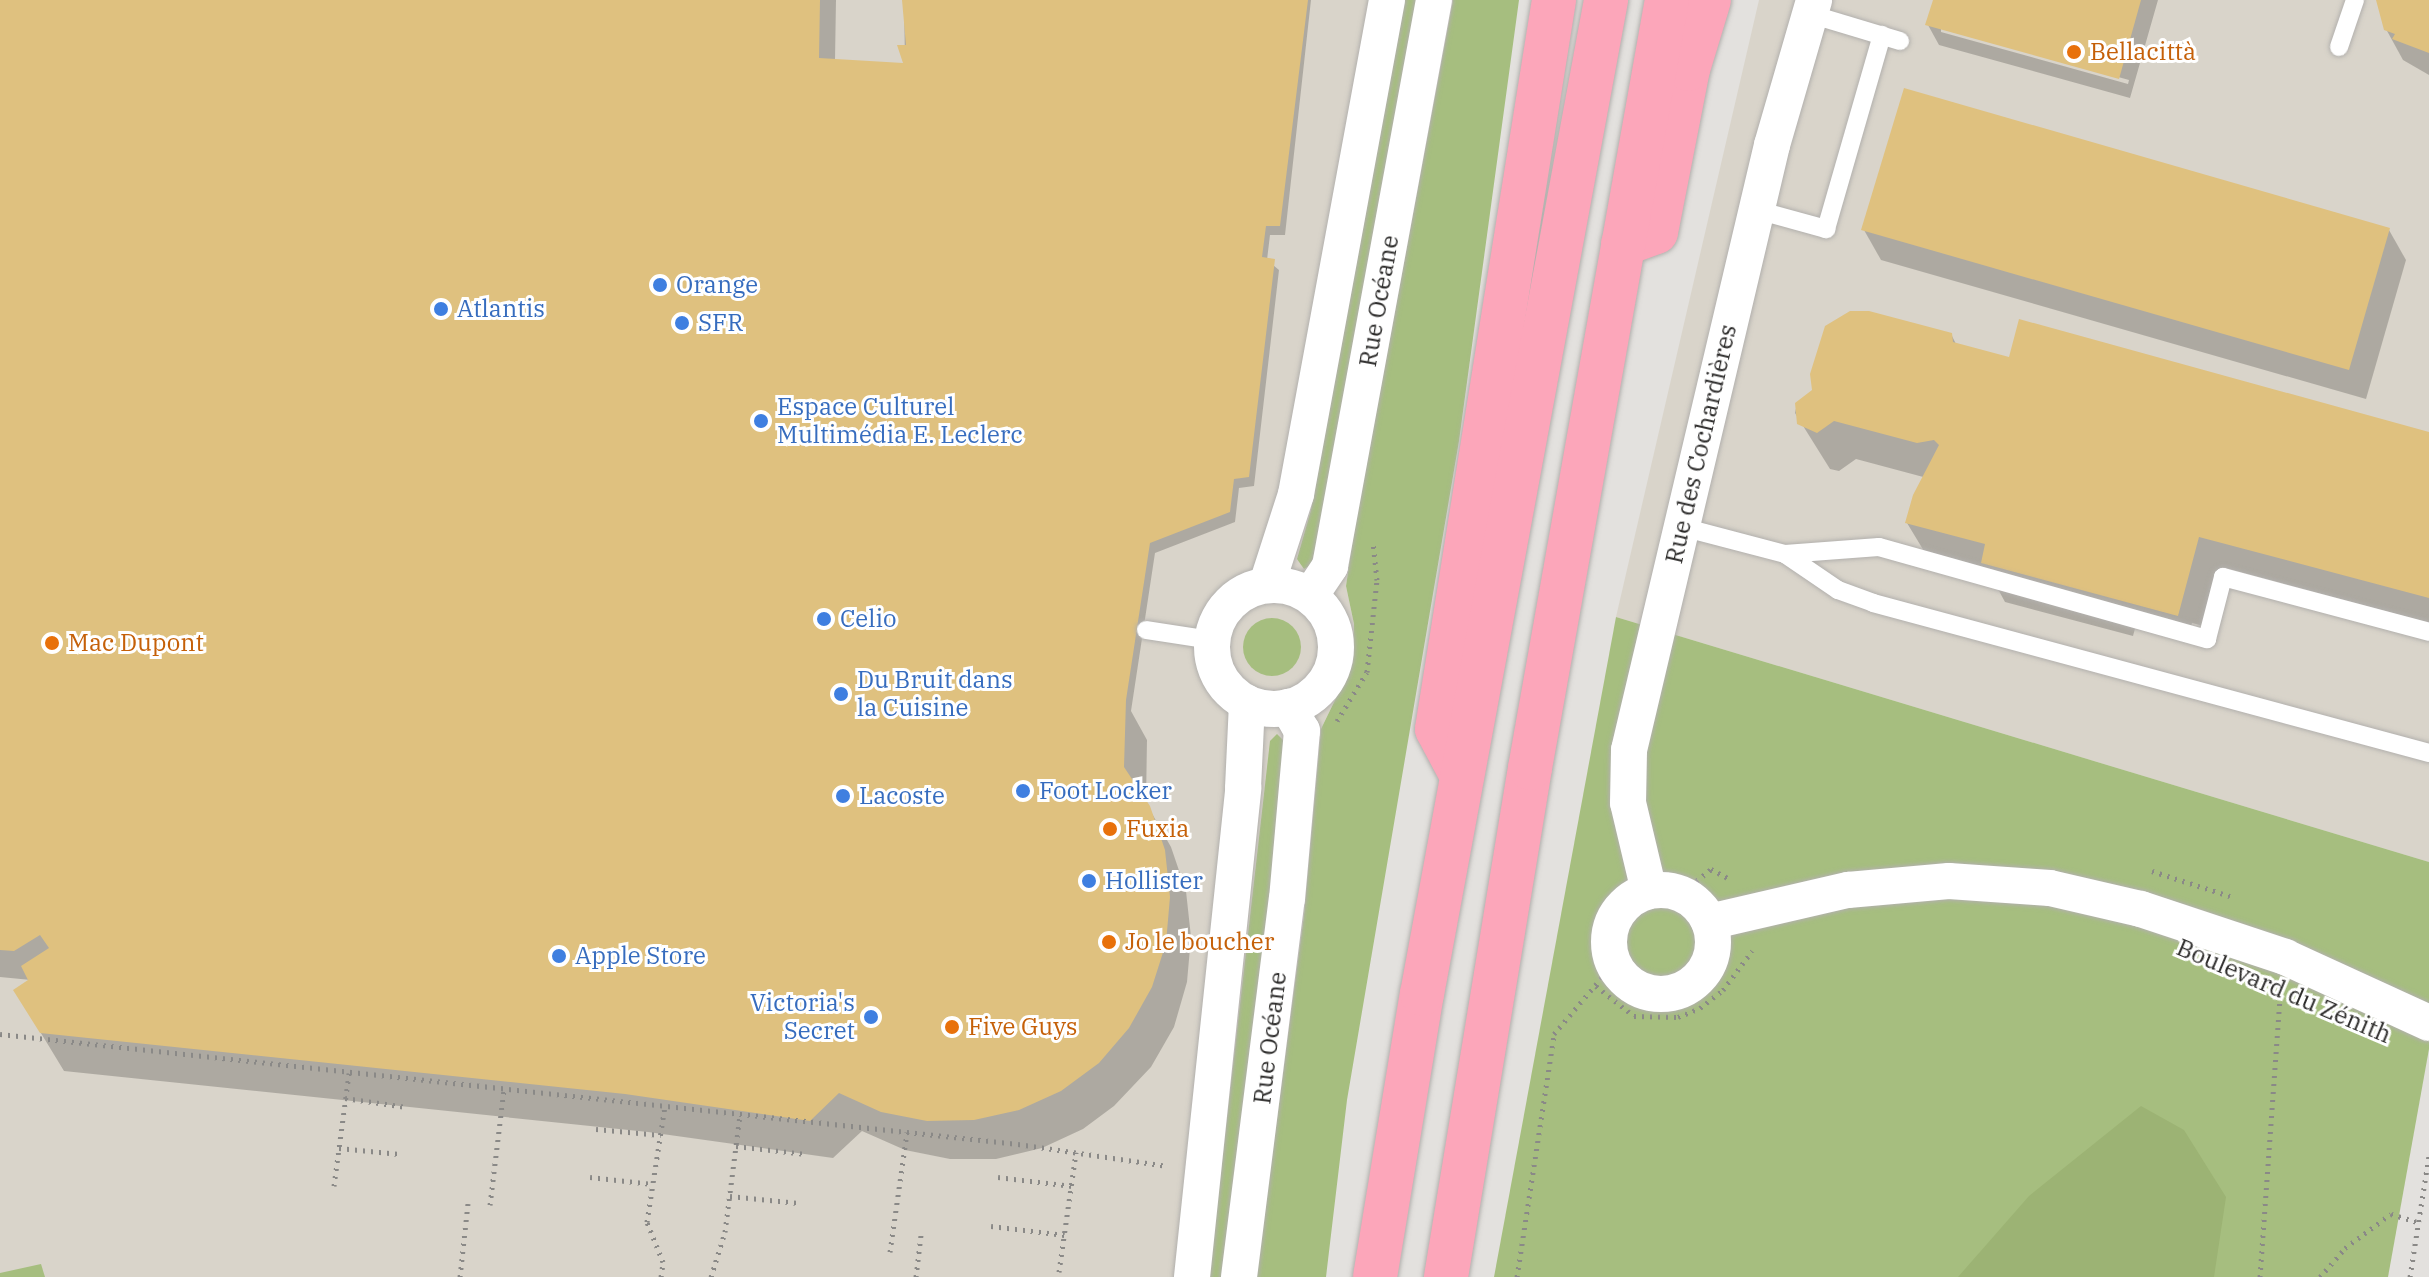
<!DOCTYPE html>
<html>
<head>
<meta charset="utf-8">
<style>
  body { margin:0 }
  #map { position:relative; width:2429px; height:1277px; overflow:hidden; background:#e3e1de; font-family:"IBM Plex Serif",serif }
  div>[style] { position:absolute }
  .built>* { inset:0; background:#d9d4ca }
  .green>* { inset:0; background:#a6be7f }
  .round { border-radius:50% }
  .forest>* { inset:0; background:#9cb374 }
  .shadow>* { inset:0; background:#0003 }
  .building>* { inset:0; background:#dfc17f }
  .path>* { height:5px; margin-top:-2.5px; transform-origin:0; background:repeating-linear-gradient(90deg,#8a8987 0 2px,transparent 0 8px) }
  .roads { filter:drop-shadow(0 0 2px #b2b0ad) drop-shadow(0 0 2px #b2b0ad) }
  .service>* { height:18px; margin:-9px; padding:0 9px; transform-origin:9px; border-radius:9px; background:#fff }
  .minor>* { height:36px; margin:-18px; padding:0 18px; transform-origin:18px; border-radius:18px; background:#fff }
  .minor>.ring { margin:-18px; padding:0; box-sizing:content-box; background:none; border:36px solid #fff; border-radius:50% }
  .trunk>* { height:44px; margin:-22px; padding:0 22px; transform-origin:22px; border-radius:22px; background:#fca6ba }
  .dots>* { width:22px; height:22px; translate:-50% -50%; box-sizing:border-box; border:4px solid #fff; border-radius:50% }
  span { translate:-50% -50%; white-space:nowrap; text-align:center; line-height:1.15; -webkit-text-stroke:6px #fff; paint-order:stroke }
  .food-label { font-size:24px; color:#c56008 }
  .left { translate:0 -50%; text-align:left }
  .shop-label { font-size:24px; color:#366cbe }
  .right { translate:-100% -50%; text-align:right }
  .street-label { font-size:24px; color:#2c2b2a }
</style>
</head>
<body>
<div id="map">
  <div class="built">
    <i style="clip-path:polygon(0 0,1453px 0,1354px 531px,1346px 586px,1354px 624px,1353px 663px,1321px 729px,1304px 915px,1256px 1277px,0 1277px)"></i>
    <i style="clip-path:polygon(1759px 0,2429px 0,2429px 862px,1616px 617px)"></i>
  </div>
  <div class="green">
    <i style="clip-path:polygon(1405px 0,1420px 0,1320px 532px,1311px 565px,1304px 569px,1297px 559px,1311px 510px)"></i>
    <i style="clip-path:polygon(1453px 0,1519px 0,1459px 441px,1347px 1100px,1326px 1277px,1256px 1277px,1304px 915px,1321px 729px,1353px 663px,1354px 624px,1346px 586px,1354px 531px)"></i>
    <i style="clip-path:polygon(1616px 617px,2429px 862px,2429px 1049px,2388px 1277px,1494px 1277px)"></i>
    <i class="round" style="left:1243px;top:618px;width:58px;height:58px"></i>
    <i style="clip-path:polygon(1277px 734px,1284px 741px,1283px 783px,1224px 1277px,1209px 1277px,1270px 741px)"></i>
    <i style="clip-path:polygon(41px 1264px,45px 1277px,0 1277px,0 1273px)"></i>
  </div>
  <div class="forest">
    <i style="clip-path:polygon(2141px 1106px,2184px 1130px,2226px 1197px,2214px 1277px,1958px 1277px,2029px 1196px)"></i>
  </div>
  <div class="shadow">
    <i style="clip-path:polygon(0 0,836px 0,835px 61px,905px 65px,904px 0,1311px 0,1285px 235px,1270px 235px,1267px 260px,1279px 270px,1254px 486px,1239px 488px,1235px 522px,1155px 553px,1131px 711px,1147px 740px,1146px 803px,1171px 847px,1186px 891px,1191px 937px,1187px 982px,1174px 1027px,1151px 1067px,1114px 1106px,1083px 1129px,1042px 1148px,996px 1159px,950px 1159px,905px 1150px,862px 1131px,833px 1158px,648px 1132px,64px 1071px,33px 1020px,31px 980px,0 977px)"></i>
    <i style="clip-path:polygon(evenodd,1935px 0,2158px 0,2130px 98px,1939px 45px,1928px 25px,1935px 0,1941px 28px,2129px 80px,2128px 84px,1941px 32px,1941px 28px)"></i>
    <i style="clip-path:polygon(2379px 0,2429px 0,2429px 75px,2403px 60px,2386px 29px)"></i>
    <i style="clip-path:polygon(1864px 230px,2389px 230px,2406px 260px,2366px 399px,1881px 260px)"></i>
    <i style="clip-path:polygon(1951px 334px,1957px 346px,2011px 359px,2429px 434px,2429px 623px,2222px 567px,2207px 627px,2192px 623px,2189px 635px,2137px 621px,2133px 636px,2005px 602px,1992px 578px,1930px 561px,1907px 523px,1927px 478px,1856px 459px,1839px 471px,1830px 469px,1795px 413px,1797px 404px)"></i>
  </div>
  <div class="building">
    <i style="clip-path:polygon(0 0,820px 0,819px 58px,903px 63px,897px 45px,906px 45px,902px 0,1308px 0,1280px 226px,1266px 226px,1262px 257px,1275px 259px,1249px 477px,1234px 479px,1230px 512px,1150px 543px,1126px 700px,1124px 767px,1150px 806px,1165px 850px,1170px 897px,1166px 943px,1152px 987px,1129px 1028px,1099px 1063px,1061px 1091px,1019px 1110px,974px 1120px,927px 1121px,881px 1112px,839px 1093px,810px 1121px,625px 1094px,40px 1033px,13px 990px,28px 980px,21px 966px,49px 948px,40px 935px,14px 951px,0 950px)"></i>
    <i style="clip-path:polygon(1933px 0,2141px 0,2119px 79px,1925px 25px)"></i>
    <i style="clip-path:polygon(2376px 0,2429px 0,2429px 53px,2392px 39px,2395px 34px,2384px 30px)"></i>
    <i style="clip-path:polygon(1904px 88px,2390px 228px,2349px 370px,1861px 230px)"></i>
    <i style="clip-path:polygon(1850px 311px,1869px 311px,1952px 333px,1953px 342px,2009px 357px,2019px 319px,2429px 432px,2429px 598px,2199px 537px,2178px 616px,1981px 563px,1985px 544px,1905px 523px,1913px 495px,1939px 445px,1934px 440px,1917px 443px,1834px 421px,1817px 433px,1797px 424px,1795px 403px,1812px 390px,1810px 374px,1825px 326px)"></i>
  </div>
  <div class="path">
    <i style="left:1337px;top:721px;width:57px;rotate:-58.5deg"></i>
    <i style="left:1367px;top:672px;width:93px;rotate:-83.8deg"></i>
    <i style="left:1377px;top:580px;width:36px;rotate:-96deg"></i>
    <i style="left:2152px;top:871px;width:82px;rotate:17.8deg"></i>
    <i style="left:1684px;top:891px;width:35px;rotate:-39deg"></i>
    <i style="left:1711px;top:869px;width:19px;rotate:28deg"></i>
    <i style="left:1596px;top:986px;width:48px;rotate:38.3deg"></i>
    <i style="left:1634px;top:1016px;width:44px;rotate:1.3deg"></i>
    <i style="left:1678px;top:1017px;width:24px;rotate:-22deg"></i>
    <i style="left:1700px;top:1008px;width:29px;rotate:-38deg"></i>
    <i style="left:1723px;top:990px;width:49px;rotate:-53.4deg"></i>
    <i style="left:0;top:1034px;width:1024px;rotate:6.17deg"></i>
    <i style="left:1018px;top:1144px;width:151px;rotate:8.4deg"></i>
    <i style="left:345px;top:1098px;width:62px;rotate:8.4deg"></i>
    <i style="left:596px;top:1129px;width:65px;rotate:5.3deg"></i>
    <i style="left:736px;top:1146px;width:70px;rotate:6.5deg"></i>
    <i style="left:339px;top:1148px;width:61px;rotate:5.6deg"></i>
    <i style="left:590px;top:1177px;width:63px;rotate:6.3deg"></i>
    <i style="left:998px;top:1177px;width:75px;rotate:6.9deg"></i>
    <i style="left:334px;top:1186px;width:114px;rotate:-82.4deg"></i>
    <i style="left:730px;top:1196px;width:69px;rotate:5.8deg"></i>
    <i style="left:490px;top:1205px;width:116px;rotate:-83.1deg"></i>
    <i style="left:991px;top:1226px;width:74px;rotate:7deg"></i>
    <i style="left:890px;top:1252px;width:121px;rotate:-81.9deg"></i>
    <i style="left:1059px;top:1272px;width:121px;rotate:-81.9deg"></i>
    <i style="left:460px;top:1277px;width:74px;rotate:-83.8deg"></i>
    <i style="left:661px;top:1277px;width:15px;rotate:-82deg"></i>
    <i style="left:663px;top:1262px;width:43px;rotate:-111.8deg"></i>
    <i style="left:647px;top:1222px;width:117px;rotate:-81.2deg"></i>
    <i style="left:711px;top:1277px;width:47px;rotate:-72.7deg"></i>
    <i style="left:725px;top:1232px;width:118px;rotate:-82.7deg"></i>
    <i style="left:916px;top:1277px;width:42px;rotate:-83.2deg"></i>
    <i style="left:1517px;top:1277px;width:246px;rotate:-81.3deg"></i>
    <i style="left:1554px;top:1034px;width:93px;rotate:-49.8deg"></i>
    <i style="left:2260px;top:1277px;width:283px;rotate:-85.9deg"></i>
    <i style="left:2320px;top:1277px;width:38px;rotate:-49deg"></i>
    <i style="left:2345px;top:1248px;width:57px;rotate:-36.5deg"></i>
    <i style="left:2391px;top:1214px;width:28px;rotate:17deg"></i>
    <i style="left:2410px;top:1277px;width:123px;rotate:-81.1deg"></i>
  </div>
  <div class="roads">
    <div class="service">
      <i style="left:1810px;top:14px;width:94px;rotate:16.7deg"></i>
      <i style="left:2339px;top:47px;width:50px;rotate:-71.2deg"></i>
      <i style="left:1757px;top:210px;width:72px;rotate:15.4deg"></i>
      <i style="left:1826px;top:229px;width:202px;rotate:-73.9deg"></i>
      <i style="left:1682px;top:527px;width:106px;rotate:14.7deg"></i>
      <i style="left:1785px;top:554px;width:94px;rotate:-4.3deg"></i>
      <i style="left:1879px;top:547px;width:341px;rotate:15.7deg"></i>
      <i style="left:2207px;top:639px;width:64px;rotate:-75.5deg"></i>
      <i style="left:2223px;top:577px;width:213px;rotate:14.9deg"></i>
      <i style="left:1785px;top:554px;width:64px;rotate:34.2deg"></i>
      <i style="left:1838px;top:590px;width:37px;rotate:20deg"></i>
      <i style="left:1873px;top:603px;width:576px;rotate:15.1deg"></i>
      <i style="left:1146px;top:630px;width:66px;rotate:8.7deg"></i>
    </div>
    <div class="minor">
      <i style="left:1267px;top:584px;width:95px;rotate:-72.1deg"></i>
      <i style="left:1296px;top:494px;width:502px;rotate:-79.56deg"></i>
      <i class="ring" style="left:1212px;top:585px;width:88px;height:88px"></i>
      <i style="left:1310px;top:596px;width:36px;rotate:-56deg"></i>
      <i style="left:1330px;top:566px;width:575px;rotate:-79.59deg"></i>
      <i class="ring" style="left:1609px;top:890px;width:68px;height:68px"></i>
      <i style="left:1649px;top:891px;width:90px;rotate:-103.4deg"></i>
      <i style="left:1628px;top:803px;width:53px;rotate:-88.9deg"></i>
      <i style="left:1629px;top:750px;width:622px;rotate:-76.7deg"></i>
      <i style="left:1772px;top:145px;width:151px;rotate:-73.8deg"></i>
      <i style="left:1709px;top:922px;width:143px;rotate:-13deg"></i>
      <i style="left:1848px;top:890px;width:101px;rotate:-5.1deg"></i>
      <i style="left:1949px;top:881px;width:101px;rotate:4deg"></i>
      <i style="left:2050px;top:888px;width:93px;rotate:13deg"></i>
      <i style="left:2141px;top:909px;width:152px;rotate:18.4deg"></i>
      <i style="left:2285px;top:957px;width:158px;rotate:24.6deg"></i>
      <i style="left:1192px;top:1277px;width:492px;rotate:-84deg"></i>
      <i style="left:1243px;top:788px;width:85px;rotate:-87.3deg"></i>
      <i style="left:1239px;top:1277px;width:381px;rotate:-82.8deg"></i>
      <i style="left:1287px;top:899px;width:169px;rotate:-84.9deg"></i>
      <i style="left:1302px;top:731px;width:28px;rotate:-120deg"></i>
    </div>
    <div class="trunk">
      <i style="left:1623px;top:244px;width:35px;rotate:-20deg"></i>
      <i style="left:1656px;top:232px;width:166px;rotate:-78.9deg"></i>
      <i style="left:1688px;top:69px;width:72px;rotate:-73.1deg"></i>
      <i style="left:1462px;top:776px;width:53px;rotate:-118deg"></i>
      <i style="left:1437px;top:729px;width:738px;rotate:-80.88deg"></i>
      <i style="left:1375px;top:1277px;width:287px;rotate:-80.6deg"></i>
      <i style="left:1422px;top:994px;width:1011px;rotate:-79.51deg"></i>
      <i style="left:1446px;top:1277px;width:516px;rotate:-80.63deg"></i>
      <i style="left:1530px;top:768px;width:780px;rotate:-79.89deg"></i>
    </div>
  </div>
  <div class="dots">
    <i style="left:2074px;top:52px;background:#e8710a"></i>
    <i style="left:660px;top:285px;background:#3f7fe0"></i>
    <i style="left:441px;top:309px;background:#3f7fe0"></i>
    <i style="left:682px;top:323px;background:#3f7fe0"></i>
    <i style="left:761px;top:421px;background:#3f7fe0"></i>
    <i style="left:824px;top:619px;background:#3f7fe0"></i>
    <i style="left:52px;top:643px;background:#e8710a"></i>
    <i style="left:841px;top:694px;background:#3f7fe0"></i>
    <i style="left:1023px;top:791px;background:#3f7fe0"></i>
    <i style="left:843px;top:796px;background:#3f7fe0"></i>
    <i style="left:1110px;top:829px;background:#e8710a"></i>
    <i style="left:1089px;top:881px;background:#3f7fe0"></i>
    <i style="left:1109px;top:942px;background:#e8710a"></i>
    <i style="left:559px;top:956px;background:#3f7fe0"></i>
    <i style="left:871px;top:1017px;background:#3f7fe0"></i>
    <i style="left:952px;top:1027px;background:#e8710a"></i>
  </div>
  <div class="food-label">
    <span class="left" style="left:2090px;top:52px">Bellacittà</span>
    <span class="left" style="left:68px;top:643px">Mac Dupont</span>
    <span class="left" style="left:1126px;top:829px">Fuxia</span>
    <span class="left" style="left:1125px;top:942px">Jo le boucher</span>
    <span class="left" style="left:968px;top:1027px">Five Guys</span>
  </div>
  <div class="shop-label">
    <span class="left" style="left:676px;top:285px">Orange</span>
    <span class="left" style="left:457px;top:309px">Atlantis</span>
    <span class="left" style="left:698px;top:323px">SFR</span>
    <span class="left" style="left:777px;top:421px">Espace Culturel<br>Multimédia E. Leclerc</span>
    <span class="left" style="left:840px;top:619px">Celio</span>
    <span class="left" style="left:857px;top:694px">Du Bruit dans<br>la Cuisine</span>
    <span class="left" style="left:1039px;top:791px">Foot Locker</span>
    <span class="left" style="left:859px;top:796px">Lacoste</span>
    <span class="left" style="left:1105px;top:881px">Hollister</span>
    <span class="left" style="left:575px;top:956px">Apple Store</span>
    <span class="right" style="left:855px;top:1017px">Victoria's<br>Secret</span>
  </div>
  <div class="street-label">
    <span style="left:1379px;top:301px;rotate:-80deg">Rue Océane</span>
    <span style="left:1701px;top:444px;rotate:-77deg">Rue des Cochardières</span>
    <span style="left:2284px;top:991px;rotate:23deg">Boulevard du Zénith</span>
    <span style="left:1270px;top:1038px;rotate:-83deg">Rue Océane</span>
  </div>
</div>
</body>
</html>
